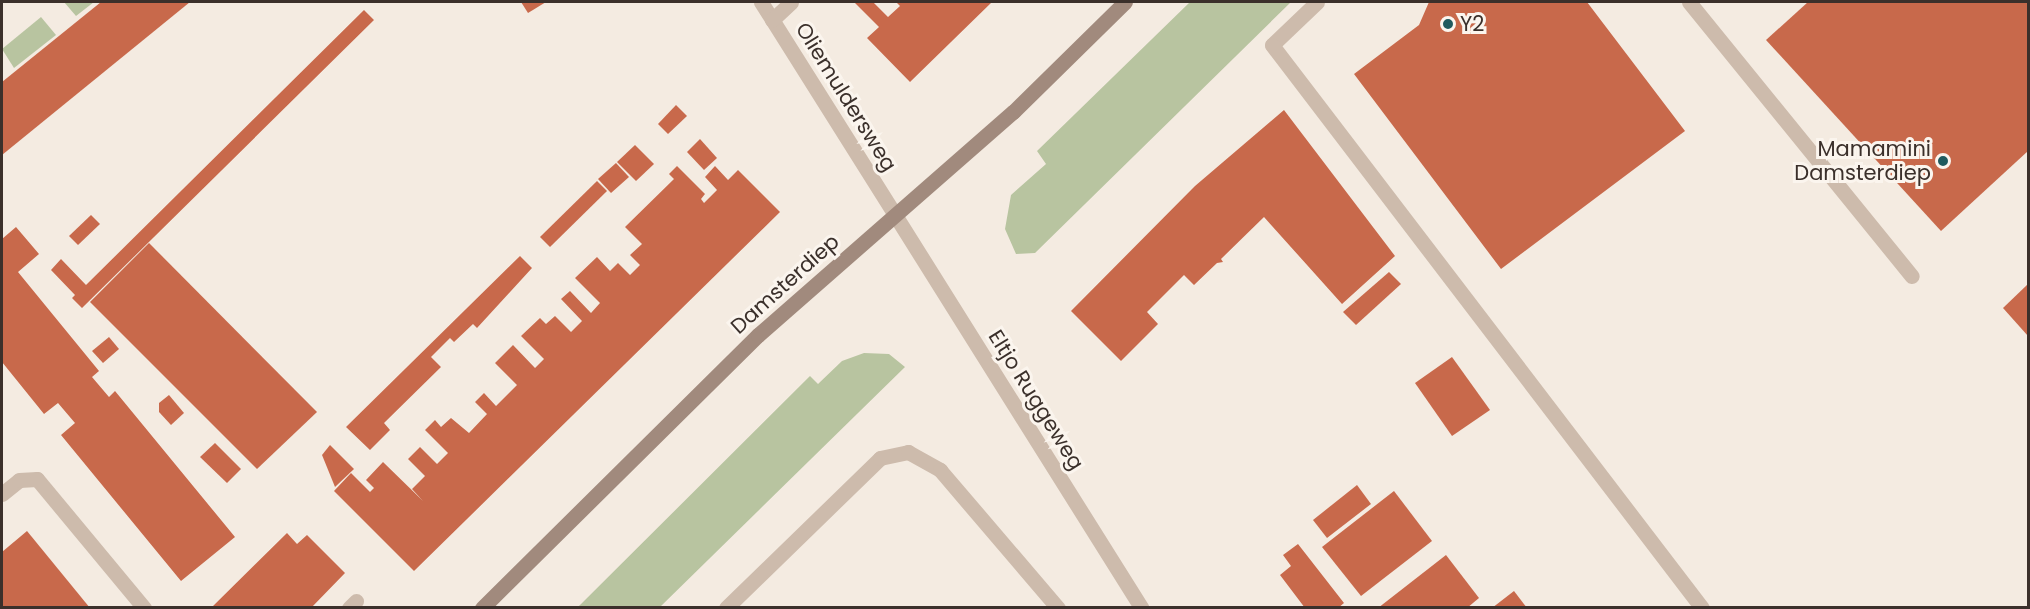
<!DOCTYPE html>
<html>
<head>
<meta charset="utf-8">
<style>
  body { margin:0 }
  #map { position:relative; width:2030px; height:609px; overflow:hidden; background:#f4ebe1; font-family:Poppins,sans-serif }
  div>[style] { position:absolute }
  .green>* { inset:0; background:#b8c4a0 }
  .building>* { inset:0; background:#c8694b }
  .service>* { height:15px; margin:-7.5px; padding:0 7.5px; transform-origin:7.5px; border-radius:7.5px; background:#cdbbac }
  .minor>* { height:15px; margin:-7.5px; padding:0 7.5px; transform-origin:7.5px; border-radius:7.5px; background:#cdbbac }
  .tertiary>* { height:15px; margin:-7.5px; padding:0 7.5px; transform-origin:7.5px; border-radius:7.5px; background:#cdbbac }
  .secondary>* { height:15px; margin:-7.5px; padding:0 7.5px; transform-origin:7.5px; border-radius:7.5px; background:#a18a7d }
  .dots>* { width:16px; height:16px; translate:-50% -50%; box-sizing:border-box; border:3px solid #fbf5ee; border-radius:50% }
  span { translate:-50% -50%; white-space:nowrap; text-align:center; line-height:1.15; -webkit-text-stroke:6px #fbf5ee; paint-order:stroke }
  .poi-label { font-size:21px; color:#3b302b }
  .left { translate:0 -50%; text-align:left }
  .right { translate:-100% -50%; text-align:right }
  .street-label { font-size:21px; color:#3b302b }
  .frame { position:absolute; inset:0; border:3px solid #3b302b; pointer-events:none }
</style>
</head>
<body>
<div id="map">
  <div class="green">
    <i style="clip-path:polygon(64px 2px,94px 2px,76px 16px)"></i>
    <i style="clip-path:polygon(1190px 2px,1291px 2px,1035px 253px,1016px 254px,1005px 229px,1011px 195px,1046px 164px,1037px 151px)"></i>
    <i style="clip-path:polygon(41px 17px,56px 35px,14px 68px,2px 49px)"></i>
    <i style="clip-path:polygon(864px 353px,889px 354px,905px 367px,660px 607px,578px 607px,810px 376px,818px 384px,842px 361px)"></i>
  </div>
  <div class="building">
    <i style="clip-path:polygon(101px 2px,190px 2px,2px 155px,2px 82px)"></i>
    <i style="clip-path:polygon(521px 2px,546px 2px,528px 13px)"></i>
    <i style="clip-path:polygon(854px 2px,873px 2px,888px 17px,900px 6px,896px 2px,992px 2px,910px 82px,867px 38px,879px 27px)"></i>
    <i style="clip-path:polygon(1429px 2px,1587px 2px,1685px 131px,1501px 269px,1354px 74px,1419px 25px)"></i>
    <i style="clip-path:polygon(1808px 2px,2028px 2px,2028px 151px,1941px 231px,1766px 40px)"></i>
    <i style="clip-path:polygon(364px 10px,374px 20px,82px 308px,72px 298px,75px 295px,51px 270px,61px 259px,86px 285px)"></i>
    <i style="clip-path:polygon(676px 105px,687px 116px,668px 134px,658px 124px)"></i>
    <i style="clip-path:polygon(1284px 110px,1395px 256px,1342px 304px,1264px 217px,1221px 259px,1223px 262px,1217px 263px,1194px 285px,1184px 275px,1147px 312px,1158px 324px,1121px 361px,1071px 311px,1195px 186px)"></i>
    <i style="clip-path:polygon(700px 139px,717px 158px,704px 170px,687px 152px)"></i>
    <i style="clip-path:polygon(635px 145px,654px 164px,636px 181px,617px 162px)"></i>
    <i style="clip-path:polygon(616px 163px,629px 177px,611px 193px,598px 179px)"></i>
    <i style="clip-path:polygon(677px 166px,705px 194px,701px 199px,704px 203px,717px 190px,705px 177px,715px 166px,728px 180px,738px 170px,780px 212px,414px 571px,334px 491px,351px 473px,370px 492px,374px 488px,366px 480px,383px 462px,423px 501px,412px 489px,425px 476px,408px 459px,420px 447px,437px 464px,448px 453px,425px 430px,435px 420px,441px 427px,451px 418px,469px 433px,487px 414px,475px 402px,484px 393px,496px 406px,517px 385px,495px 363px,513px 345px,535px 368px,544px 359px,521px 336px,540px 318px,546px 324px,555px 316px,571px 332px,582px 321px,561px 299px,570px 291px,591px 313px,600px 303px,575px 278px,597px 257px,610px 271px,618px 263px,630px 275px,640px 265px,630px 255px,642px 244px,625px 227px,674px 179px,669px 174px)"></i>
    <i style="clip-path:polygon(597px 181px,607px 191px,550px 247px,540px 237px)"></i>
    <i style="clip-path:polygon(91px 215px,100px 224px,78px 245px,69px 236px)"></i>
    <i style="clip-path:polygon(16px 227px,39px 254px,18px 272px,99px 371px,92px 377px,109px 397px,115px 391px,235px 537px,181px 581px,61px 435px,75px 423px,58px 403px,44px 414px,2px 362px,2px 239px)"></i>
    <i style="clip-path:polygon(149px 243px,317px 412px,257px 469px,90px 302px)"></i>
    <i style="clip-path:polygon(520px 256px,532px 268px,477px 328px,473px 324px,454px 342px,450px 338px,431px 357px,441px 367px,384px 423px,390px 430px,370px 450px,346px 427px)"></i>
    <i style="clip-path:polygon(1389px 272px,1401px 284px,1356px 325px,1343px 312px)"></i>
    <i style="clip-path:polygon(2028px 284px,2028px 336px,2003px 308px)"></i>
    <i style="clip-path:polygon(109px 337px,119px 349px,103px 363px,92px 351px)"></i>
    <i style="clip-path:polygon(1452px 357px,1490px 410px,1452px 436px,1415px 383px)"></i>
    <i style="clip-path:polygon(169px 395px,184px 413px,171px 425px,159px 412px,159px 403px)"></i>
    <i style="clip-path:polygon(215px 443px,241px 469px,227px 483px,200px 457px)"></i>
    <i style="clip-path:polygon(330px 445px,354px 469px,335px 487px,322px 455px)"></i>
    <i style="clip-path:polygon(1357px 485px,1371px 504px,1327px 538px,1313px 520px)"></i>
    <i style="clip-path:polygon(1394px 491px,1432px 541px,1361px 596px,1322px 547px)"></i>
    <i style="clip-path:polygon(27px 531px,90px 608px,2px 608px,2px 552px)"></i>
    <i style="clip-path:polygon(287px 533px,297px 544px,307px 535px,345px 573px,311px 608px,211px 608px)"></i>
    <i style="clip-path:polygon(1298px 544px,1344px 603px,1338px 608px,1305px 608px,1280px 575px,1291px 566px,1283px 555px)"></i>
    <i style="clip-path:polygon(1446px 555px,1479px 598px,1467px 608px,1378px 608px)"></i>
    <i style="clip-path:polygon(1514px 591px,1527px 608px,1492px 608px)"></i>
  </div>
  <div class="service">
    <i style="left:1317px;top:2px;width:62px;rotate:136.3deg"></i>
    <i style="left:1272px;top:45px;width:708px;rotate:52.63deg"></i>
    <i style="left:1689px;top:2px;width:353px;rotate:50.9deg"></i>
    <i style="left:726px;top:608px;width:215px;rotate:-44.2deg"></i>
    <i style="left:880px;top:458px;width:29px;rotate:-12deg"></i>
    <i style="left:908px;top:452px;width:37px;rotate:29deg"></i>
    <i style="left:940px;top:470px;width:182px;rotate:49.5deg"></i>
  </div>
  <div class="minor">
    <i style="left:761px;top:2px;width:252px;rotate:57.8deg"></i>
    <i style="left:772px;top:20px;width:26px;rotate:-43deg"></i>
    <i style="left:2px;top:494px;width:22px;rotate:-39deg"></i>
    <i style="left:19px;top:480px;width:18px;rotate:-3deg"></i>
    <i style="left:37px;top:479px;width:168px;rotate:50.3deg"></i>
    <i style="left:349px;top:608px;width:10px;rotate:-45deg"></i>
  </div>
  <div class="tertiary">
    <i style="left:895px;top:215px;width:464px;rotate:57.9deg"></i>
  </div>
  <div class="secondary">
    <i style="left:482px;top:608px;width:388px;rotate:-44.7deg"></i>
    <i style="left:758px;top:335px;width:339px;rotate:-41.2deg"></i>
    <i style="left:1013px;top:112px;width:157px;rotate:-44.5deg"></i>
  </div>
  <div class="dots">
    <i style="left:1448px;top:24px;background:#1f5a5e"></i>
    <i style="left:1943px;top:161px;background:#1f5a5e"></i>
  </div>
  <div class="poi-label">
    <span class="left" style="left:1460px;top:24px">Y2</span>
    <span class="right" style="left:1931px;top:161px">Mamamini<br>Damsterdiep</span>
  </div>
  <div class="street-label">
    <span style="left:846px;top:97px;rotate:58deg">Oliemuldersweg</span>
    <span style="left:785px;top:284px;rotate:-42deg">Damsterdiep</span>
    <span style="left:1036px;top:400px;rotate:58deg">Eltjo Ruggeweg</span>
  </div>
  <div class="frame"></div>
</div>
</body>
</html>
